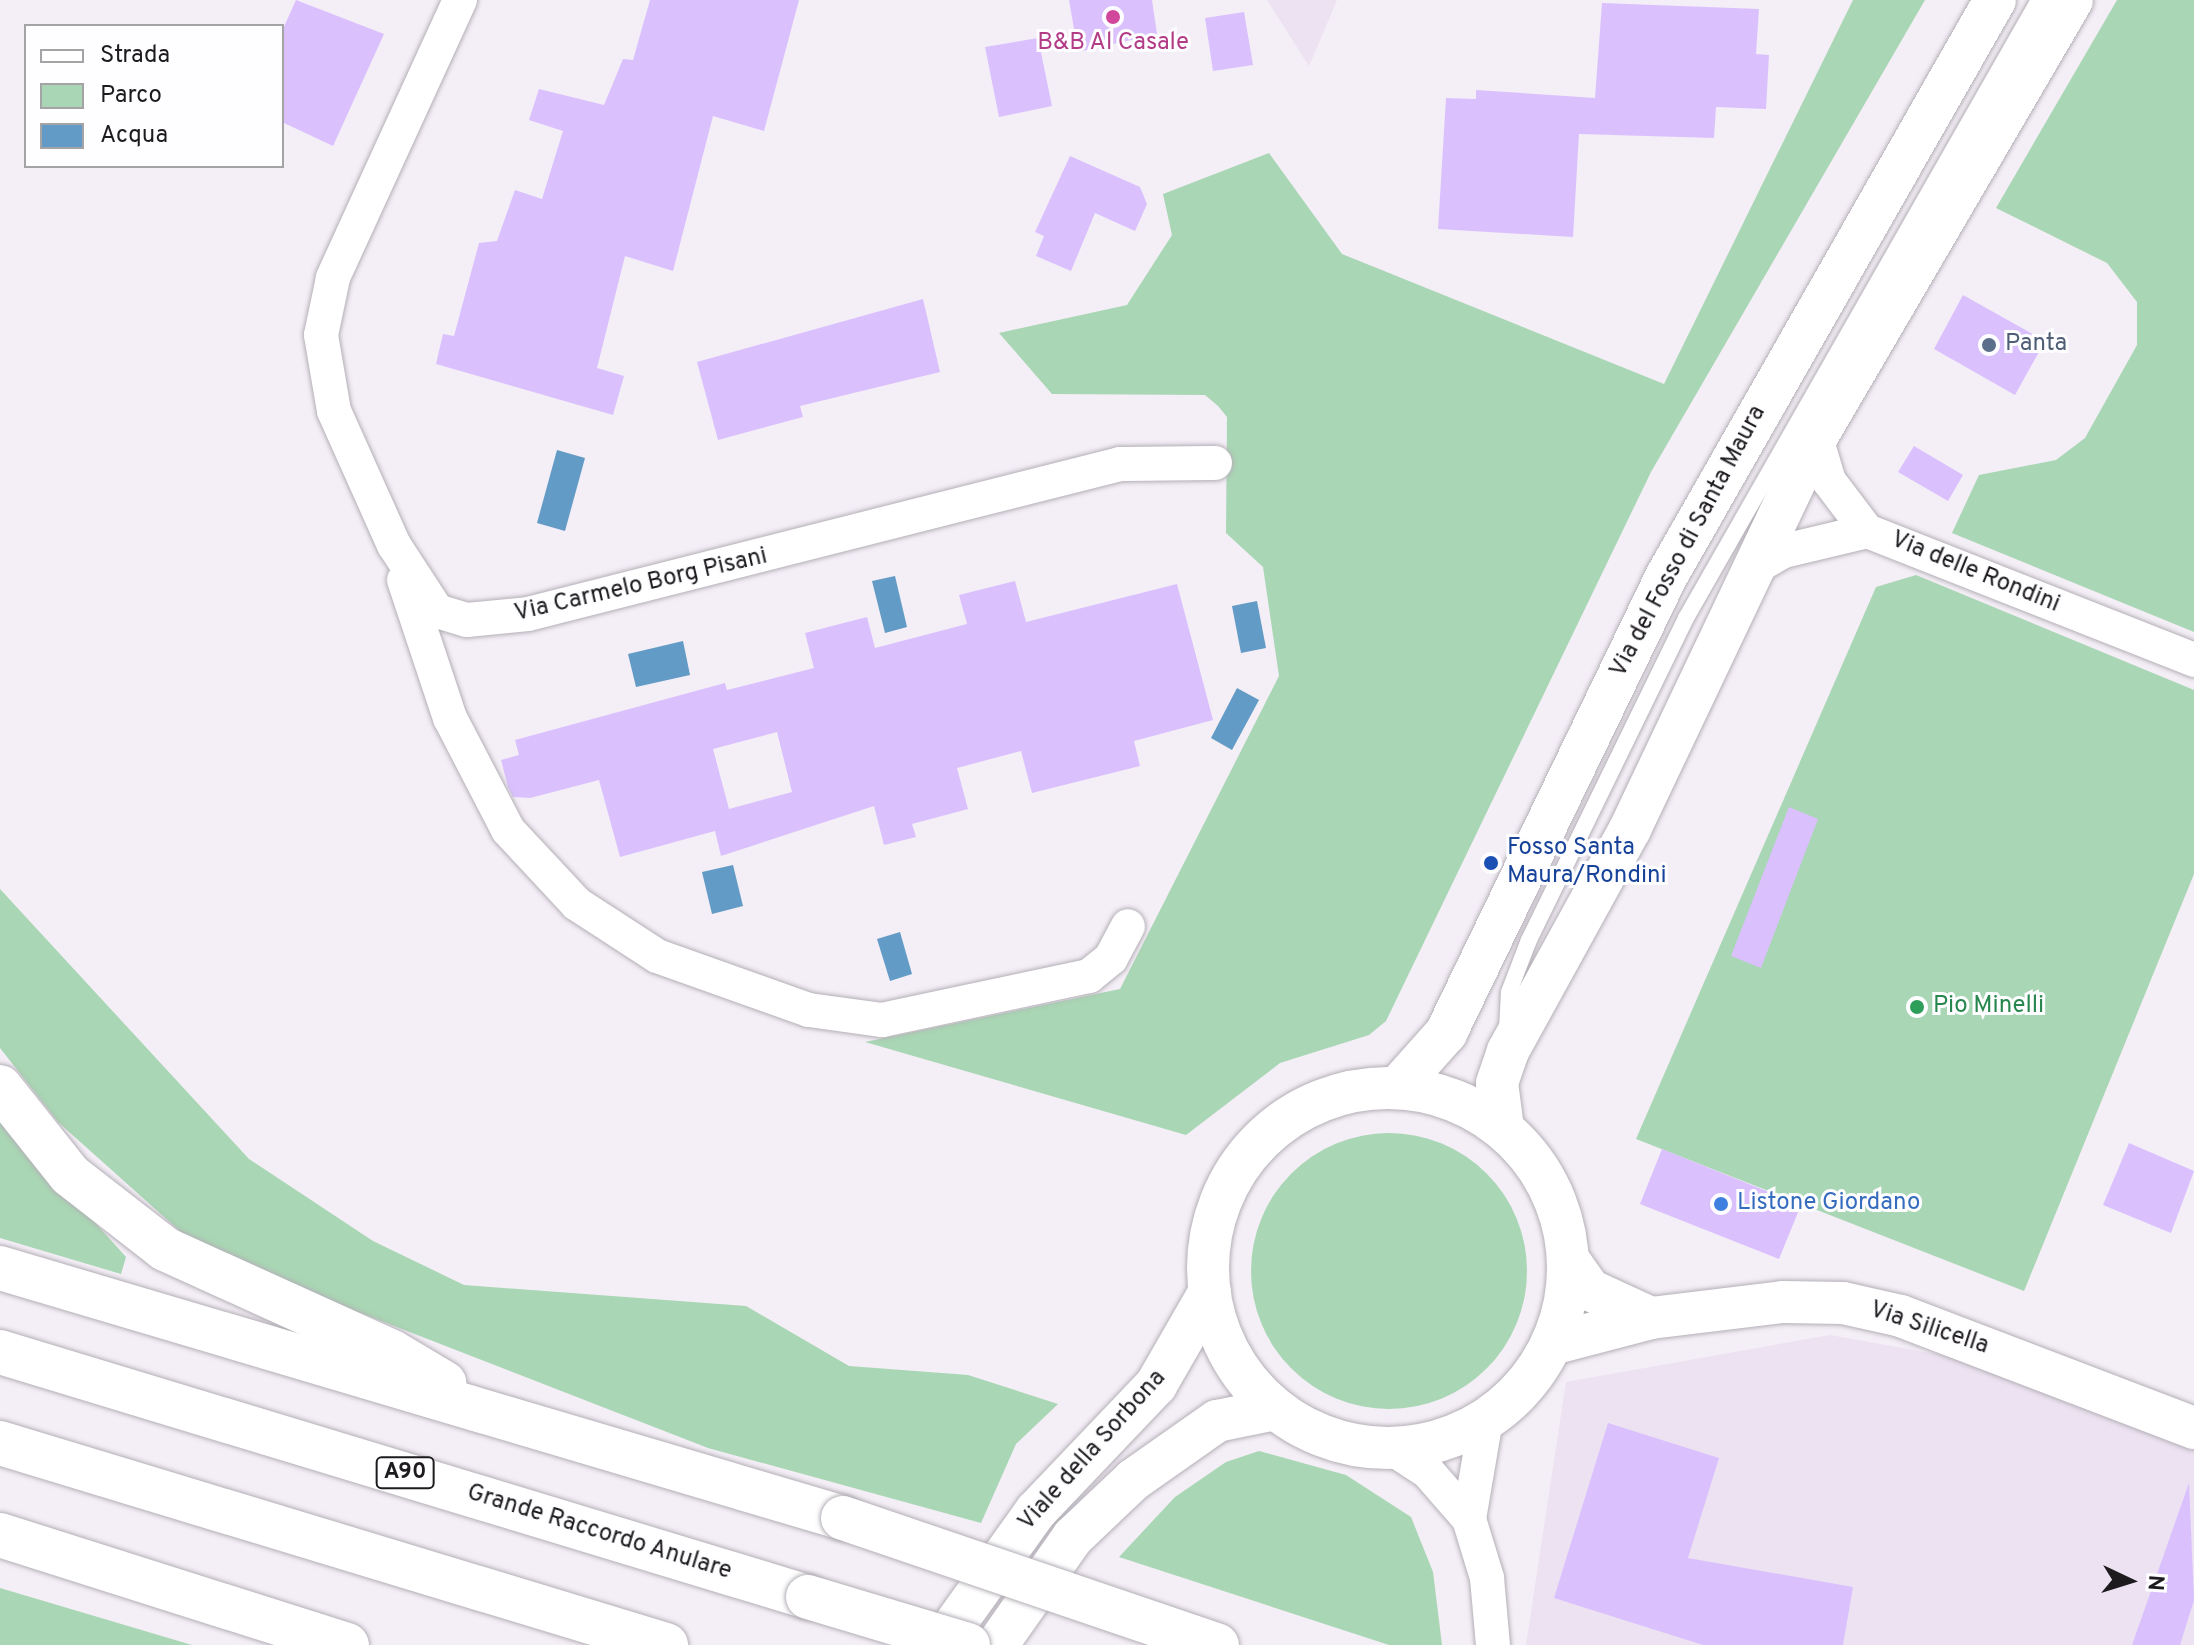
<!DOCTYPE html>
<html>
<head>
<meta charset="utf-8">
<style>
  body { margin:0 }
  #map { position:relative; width:2194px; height:1645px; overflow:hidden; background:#f4eef6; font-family:Overpass,sans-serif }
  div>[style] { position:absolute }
  .built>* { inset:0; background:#ece2f1 }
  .green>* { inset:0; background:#a9d6b4 }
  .round { border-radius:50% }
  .water>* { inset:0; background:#629bc5 }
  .building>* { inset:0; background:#dac1fe }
  .roads { filter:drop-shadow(0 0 2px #b4afb7) drop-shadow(0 0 2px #b4afb7) }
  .service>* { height:16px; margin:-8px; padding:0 8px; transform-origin:8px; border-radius:8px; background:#fff }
  .minor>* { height:34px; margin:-17px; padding:0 17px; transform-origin:17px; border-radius:17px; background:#fff }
  .tertiary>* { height:42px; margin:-21px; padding:0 21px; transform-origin:21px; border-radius:21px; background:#fff }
  .tertiary>.ring { margin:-21px; padding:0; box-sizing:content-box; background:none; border:42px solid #fff; border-radius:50% }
  .motorway>* { height:44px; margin:-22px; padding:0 22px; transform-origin:22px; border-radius:22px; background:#fff }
  .bridges { filter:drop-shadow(0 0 2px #b4afb7) drop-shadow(0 0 2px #b4afb7) }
  .motorway-bridge>* { height:44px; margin:-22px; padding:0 22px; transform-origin:22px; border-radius:22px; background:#fff }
  .dots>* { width:22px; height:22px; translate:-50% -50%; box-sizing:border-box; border:4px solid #fefdff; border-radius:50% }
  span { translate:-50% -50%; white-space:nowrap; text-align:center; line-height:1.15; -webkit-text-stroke:6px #fefdff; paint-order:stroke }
  .shield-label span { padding:2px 6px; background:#fefdff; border:2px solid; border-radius:6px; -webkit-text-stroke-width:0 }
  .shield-label { font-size:22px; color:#1d1b1e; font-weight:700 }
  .hotel-label { font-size:24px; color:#b23c85 }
  .service-label { font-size:24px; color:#4e5e75 }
  .left { translate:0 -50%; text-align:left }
  .street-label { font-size:24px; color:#1d1b1e }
  .transit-label { font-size:24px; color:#164399 }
  .leisure-label { font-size:24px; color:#27864d }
  .shop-label { font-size:24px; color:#366cbe }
  .legend { position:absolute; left:24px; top:24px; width:260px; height:144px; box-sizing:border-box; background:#fefdff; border:2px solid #a4a3a5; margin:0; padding:10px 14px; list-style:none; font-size:24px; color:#1d1b1e }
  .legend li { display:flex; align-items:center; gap:16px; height:40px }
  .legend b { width:40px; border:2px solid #a4a3a5 }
  .north { position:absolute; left:2090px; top:1541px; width:80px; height:80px; -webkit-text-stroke:6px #fefdff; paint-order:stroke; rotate:94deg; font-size:22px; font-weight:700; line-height:32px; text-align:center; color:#1d1b1e }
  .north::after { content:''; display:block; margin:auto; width:28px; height:36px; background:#1d1b1e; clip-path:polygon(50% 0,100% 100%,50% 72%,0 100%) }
</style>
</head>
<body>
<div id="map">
  <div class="built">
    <i style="clip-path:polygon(1267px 0,1337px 0,1309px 66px)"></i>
    <i style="clip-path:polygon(1830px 1335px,1974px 1361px,2194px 1449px,2194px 1645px,1526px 1645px,1566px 1382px)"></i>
  </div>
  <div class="green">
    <i style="clip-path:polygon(1853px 0,1925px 0,1651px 472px,1386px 1021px,1369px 1035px,1280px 1063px,1186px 1135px,865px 1042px,1120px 989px,1279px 676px,1263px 567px,1226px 533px,1227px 417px,1218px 406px,1205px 395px,1052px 394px,999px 333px,1127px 305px,1172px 235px,1163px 194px,1269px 153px,1342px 254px,1664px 384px)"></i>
    <i style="clip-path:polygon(2117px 0,2194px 0,2194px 632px,1952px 533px,1979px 475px,2056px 460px,2085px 438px,2137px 345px,2137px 302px,2107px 263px,1996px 208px)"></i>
    <i style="clip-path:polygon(1916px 575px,2194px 690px,2194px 874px,2024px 1291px,1636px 1139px,1876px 587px)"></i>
    <i style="clip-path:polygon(0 889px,249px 1159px,373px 1241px,464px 1285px,746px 1306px,849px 1366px,968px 1375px,1058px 1404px,1016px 1444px,981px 1523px,708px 1448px,322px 1298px,182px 1233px,58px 1122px,0 1048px)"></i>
    <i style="clip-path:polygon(0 1117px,126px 1257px,121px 1274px,0 1238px)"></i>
    <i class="round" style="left:1251px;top:1133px;width:276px;height:276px"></i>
    <i style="clip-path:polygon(1259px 1451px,1346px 1475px,1411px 1517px,1433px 1572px,1442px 1645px,1389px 1645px,1119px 1557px,1175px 1497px,1226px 1462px)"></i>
    <i style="clip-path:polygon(0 1588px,192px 1645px,0 1645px)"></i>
  </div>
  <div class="water">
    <i style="clip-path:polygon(557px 450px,585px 458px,565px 531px,537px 523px)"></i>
    <i style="clip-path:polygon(895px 576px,907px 627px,885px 633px,872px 581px)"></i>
    <i style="clip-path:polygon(1257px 601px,1266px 648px,1241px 653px,1232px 606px)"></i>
    <i style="clip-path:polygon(683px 641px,690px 675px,636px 687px,628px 654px)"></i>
    <i style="clip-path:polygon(1237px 688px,1259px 700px,1232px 750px,1211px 738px)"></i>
    <i style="clip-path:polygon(733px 865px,743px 906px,712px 914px,702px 872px)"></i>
    <i style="clip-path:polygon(900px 932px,912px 974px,890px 981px,877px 939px)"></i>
  </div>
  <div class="building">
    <i style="clip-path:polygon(296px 0,384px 34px,333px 146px,282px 122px,282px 31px)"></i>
    <i style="clip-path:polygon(650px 0,799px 0,764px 131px,713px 116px,673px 271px,625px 256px,597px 368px,624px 376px,613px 415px,436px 364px,443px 334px,454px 336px,479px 243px,497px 241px,515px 190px,542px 199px,563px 131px,529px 120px,539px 89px,604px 105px,623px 59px,633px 60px)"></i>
    <i style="clip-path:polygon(1069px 0,1152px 0,1157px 34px,1078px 52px)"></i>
    <i style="clip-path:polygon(1602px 3px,1759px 9px,1756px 54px,1769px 55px,1766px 109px,1716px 107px,1714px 138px,1579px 134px,1573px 237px,1438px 229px,1446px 98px,1476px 99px,1476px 90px,1595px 98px)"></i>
    <i style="clip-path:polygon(1244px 12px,1253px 65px,1213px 71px,1205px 18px)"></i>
    <i style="clip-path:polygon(1038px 38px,1052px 106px,999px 117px,985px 47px)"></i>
    <i style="clip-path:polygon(1070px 156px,1140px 187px,1147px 204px,1135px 231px,1095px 213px,1071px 271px,1036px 256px,1044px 236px,1035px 232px)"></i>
    <i style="clip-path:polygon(1963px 295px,2045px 341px,2015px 395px,1934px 349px)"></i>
    <i style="clip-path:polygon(923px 299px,940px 372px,800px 406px,803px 417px,718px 440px,697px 362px)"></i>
    <i style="clip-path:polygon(1914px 446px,1963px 475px,1948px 501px,1898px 472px)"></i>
    <i style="clip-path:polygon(evenodd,1015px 581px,1026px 622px,1177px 584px,1213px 720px,1134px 741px,1140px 766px,1032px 793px,1021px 751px,957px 768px,968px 809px,912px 824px,916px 837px,884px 845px,874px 806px,721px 856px,715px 831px,620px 857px,599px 780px,530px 798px,513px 797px,508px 787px,501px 760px,519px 755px,515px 740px,725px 683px,727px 690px,814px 668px,805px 633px,867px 617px,875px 648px,967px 624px,959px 595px,1015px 581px,777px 732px,792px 792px,729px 809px,713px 749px,777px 732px)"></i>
    <i style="clip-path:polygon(1789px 807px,1818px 819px,1761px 968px,1731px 956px)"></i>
    <i style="clip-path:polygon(2129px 1143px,2194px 1171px,2171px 1233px,2103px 1205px)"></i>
    <i style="clip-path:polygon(1662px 1149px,1801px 1205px,1779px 1259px,1640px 1204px)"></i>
    <i style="clip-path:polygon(1608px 1423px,1719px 1458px,1688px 1558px,1853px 1587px,1843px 1645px,1703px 1645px,1554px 1598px)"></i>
    <i style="clip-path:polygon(2189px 1483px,2194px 1600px,2180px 1645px,2132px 1645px)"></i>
  </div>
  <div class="roads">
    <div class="service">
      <i style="left:1507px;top:1030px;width:38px;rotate:-87deg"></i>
      <i style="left:1509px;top:992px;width:56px;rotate:-69deg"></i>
      <i style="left:1529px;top:940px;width:358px;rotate:-64deg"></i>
      <i style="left:1686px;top:618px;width:712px;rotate:-60.27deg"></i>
    </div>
    <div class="minor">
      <i style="left:460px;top:0;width:306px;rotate:114.6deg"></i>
      <i style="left:333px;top:278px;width:58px;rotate:101.9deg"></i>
      <i style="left:321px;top:335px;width:77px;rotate:80.3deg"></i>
      <i style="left:334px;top:411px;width:147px;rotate:65.9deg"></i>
      <i style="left:394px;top:545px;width:79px;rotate:56.9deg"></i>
      <i style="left:437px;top:611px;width:31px;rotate:17deg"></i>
      <i style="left:467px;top:620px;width:61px;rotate:-5.6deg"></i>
      <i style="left:528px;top:614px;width:611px;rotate:-14.22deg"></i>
      <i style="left:1120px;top:464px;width:95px;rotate:-0.6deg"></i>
      <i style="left:1816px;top:438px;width:45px;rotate:73.2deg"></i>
      <i style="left:1829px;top:481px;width:63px;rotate:52.8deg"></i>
      <i style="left:1754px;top:568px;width:34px;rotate:-30deg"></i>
      <i style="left:1784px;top:551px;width:85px;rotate:-13.5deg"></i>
      <i style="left:1867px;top:531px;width:352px;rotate:21.5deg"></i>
      <i style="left:404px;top:580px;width:145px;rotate:71.6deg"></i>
      <i style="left:450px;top:718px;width:126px;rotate:62.6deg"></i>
      <i style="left:508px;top:830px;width:101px;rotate:47deg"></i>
      <i style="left:577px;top:904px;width:95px;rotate:33deg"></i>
      <i style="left:657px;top:956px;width:161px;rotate:19.6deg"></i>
      <i style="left:809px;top:1010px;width:74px;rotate:7.8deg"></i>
      <i style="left:882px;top:1020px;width:212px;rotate:-12deg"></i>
      <i style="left:1089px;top:976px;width:28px;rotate:-39deg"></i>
      <i style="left:1111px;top:958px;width:36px;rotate:-62deg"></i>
      <i style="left:1393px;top:1449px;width:42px;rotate:33.3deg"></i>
      <i style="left:1428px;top:1472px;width:62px;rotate:48.9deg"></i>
      <i style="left:1469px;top:1519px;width:62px;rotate:73deg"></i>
      <i style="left:1487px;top:1578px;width:67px;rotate:84.9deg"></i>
      <i style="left:1469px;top:1519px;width:100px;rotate:-80.3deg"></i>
    </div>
    <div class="tertiary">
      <i style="left:1397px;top:1088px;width:74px;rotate:-48.3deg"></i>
      <i style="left:1446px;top:1033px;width:506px;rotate:-64.24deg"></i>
      <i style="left:1666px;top:577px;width:664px;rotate:-60.31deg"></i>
      <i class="ring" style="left:1208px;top:1088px;width:318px;height:318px"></i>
      <i style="left:1503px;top:1128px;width:45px;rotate:-97.6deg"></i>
      <i style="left:1497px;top:1083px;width:34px;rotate:-71deg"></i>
      <i style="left:1508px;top:1051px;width:253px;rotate:-61.2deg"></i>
      <i style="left:1630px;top:829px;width:433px;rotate:-64.6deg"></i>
      <i style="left:1816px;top:438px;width:507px;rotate:-59.69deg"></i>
      <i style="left:1568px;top:1259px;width:38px;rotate:55deg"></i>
      <i style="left:1590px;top:1290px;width:67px;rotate:24.7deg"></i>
      <i style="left:1552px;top:1344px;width:102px;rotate:-14.7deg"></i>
      <i style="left:1651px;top:1318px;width:133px;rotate:-6.9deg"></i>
      <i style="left:1783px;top:1302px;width:60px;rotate:1deg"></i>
      <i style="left:1843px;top:1303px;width:59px;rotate:12.6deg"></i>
      <i style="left:1901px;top:1316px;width:314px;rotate:20.9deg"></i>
      <i style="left:940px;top:1645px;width:165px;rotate:-54.4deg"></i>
      <i style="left:1036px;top:1511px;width:174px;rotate:-46.4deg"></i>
      <i style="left:1156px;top:1385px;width:108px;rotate:-60.1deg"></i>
      <i style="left:997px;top:1645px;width:132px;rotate:-54.9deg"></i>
      <i style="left:1073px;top:1537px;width:83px;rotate:-43.5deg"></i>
      <i style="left:1133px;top:1480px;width:103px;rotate:-35.1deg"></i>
      <i style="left:1217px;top:1421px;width:60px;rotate:-11.5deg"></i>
    </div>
    <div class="motorway">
      <i style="left:0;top:1087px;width:112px;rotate:51.5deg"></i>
      <i style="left:70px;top:1175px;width:120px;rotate:37.9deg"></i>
      <i style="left:165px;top:1249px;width:249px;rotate:24.4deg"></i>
      <i style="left:392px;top:1352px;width:61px;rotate:30.8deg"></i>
      <i style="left:0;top:1268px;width:879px;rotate:16.52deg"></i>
      <i style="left:0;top:1352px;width:844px;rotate:16.87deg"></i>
      <i style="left:0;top:1443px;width:696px;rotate:16.87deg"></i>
      <i style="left:0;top:1535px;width:364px;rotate:17.6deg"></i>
    </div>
  </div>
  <div class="bridges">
    <div class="motorway-bridge">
      <i style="left:843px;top:1518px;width:395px;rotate:18.8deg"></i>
      <i style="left:808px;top:1597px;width:167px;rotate:16.7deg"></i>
    </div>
  </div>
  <div class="dots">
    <i style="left:1113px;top:17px;background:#d1479c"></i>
    <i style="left:1989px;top:345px;background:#5c6f8a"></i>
    <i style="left:1491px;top:863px;background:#1a4fb4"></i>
    <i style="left:1917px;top:1007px;background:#2e9e5b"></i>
    <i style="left:1721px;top:1204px;background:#3f7fe0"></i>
  </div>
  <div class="shield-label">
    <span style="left:405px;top:1473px">A90</span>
  </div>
  <div class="hotel-label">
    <span style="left:1113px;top:44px">B&amp;B Al Casale</span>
  </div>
  <div class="service-label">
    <span class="left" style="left:2005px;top:345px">Panta</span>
  </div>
  <div class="street-label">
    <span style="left:1689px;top:542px;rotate:-62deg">Via del Fosso di Santa Maura</span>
    <span style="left:1975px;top:573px;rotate:22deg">Via delle Rondini</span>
    <span style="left:641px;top:586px;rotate:-13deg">Via Carmelo Borg Pisani</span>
    <span style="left:1929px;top:1329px;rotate:18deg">Via Silicella</span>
    <span style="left:1093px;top:1451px;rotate:-48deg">Viale della Sorbona</span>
    <span style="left:599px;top:1533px;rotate:17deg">Grande Raccordo Anulare</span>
  </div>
  <div class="transit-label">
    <span class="left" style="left:1507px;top:863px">Fosso Santa<br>Maura/Rondini</span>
  </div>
  <div class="leisure-label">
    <span class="left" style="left:1933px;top:1007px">Pio Minelli</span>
  </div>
  <div class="shop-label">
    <span class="left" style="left:1737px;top:1204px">Listone Giordano</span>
  </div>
  <ul class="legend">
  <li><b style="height:10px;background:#fff"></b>Strada</li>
  <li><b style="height:22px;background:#a9d6b4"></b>Parco</li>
  <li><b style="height:22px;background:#629bc5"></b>Acqua</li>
  </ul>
  <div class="north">N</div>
</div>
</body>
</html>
